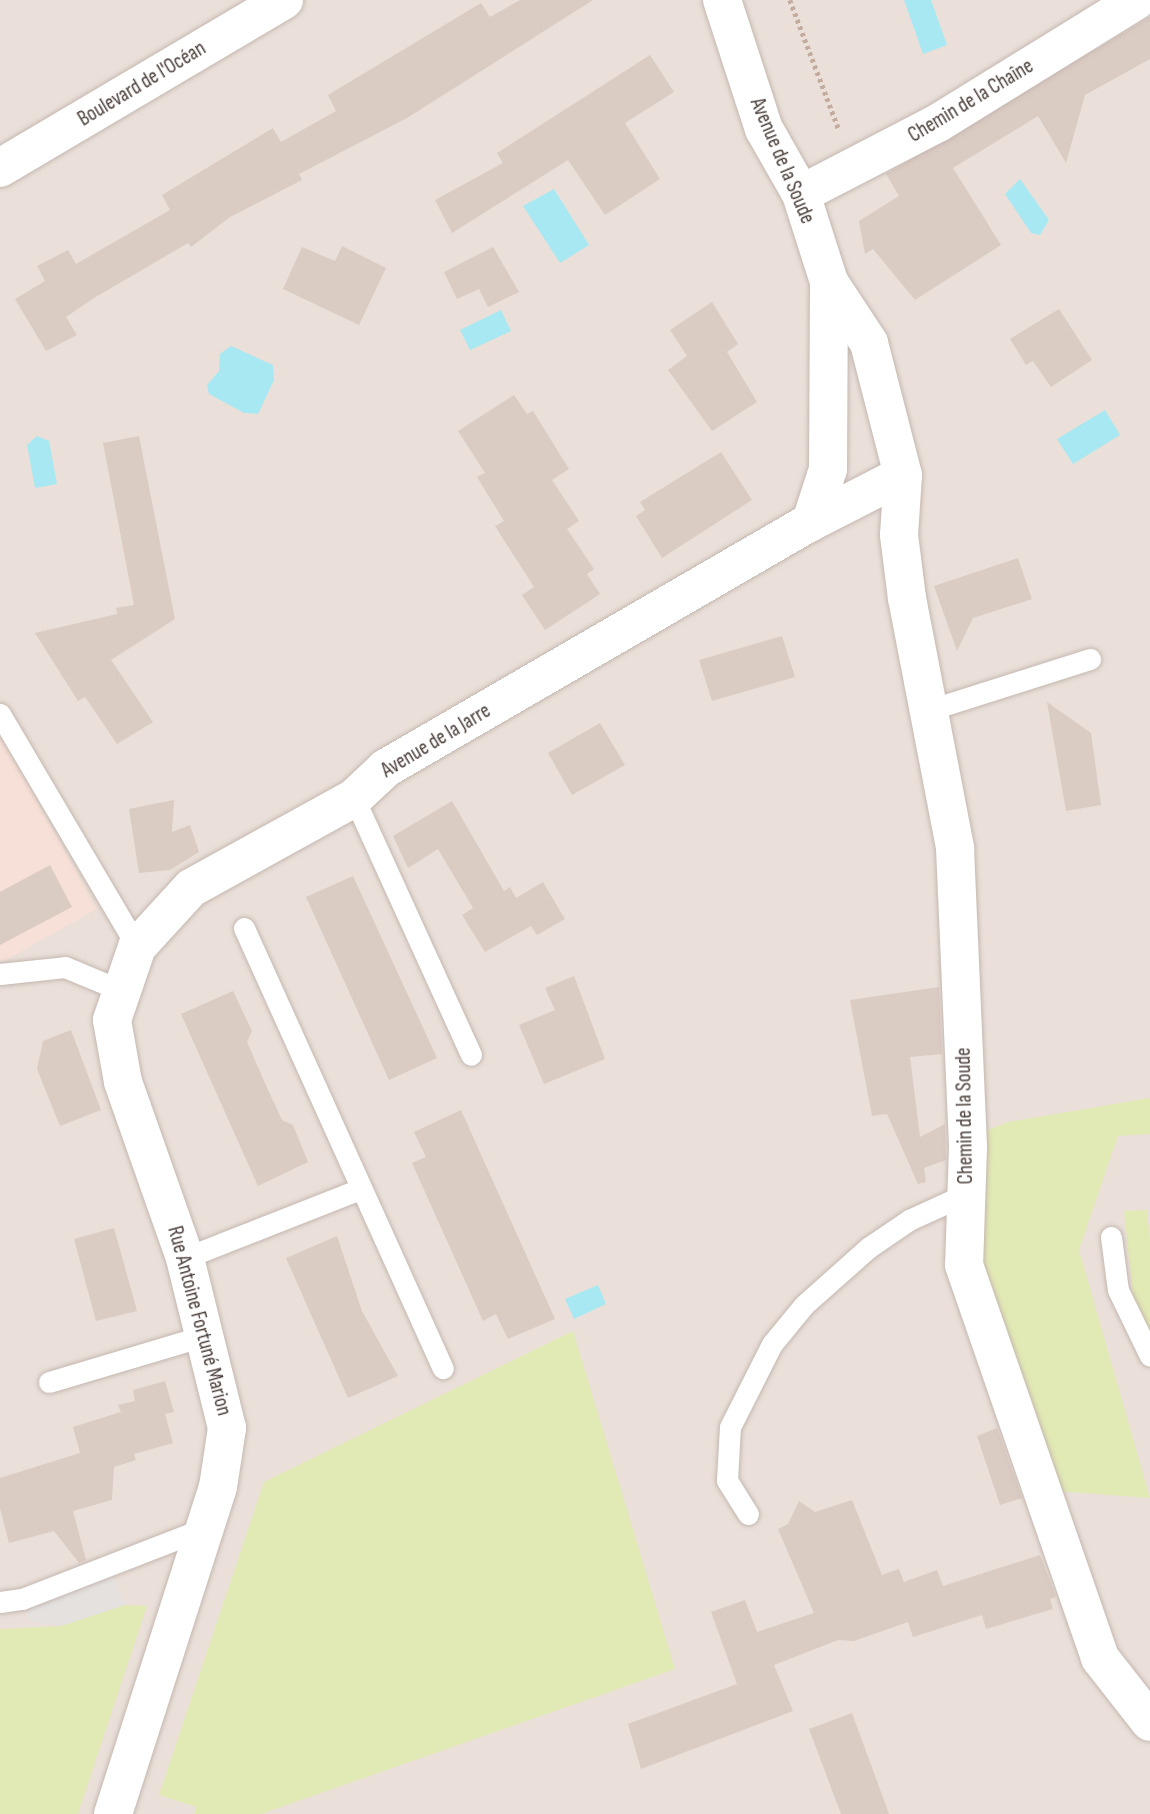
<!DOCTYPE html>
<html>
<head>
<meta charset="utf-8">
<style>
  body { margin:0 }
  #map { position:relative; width:1150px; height:1814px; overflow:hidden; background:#f6efeb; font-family:"Sofia Sans Condensed",sans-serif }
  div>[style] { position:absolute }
  .residential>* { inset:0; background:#eae0d9 }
  .commercial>* { inset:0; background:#f7e0d7 }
  .green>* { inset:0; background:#e1e9b4 }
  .parking>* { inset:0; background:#e4e1df }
  .water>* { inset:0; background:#a8e8f2 }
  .building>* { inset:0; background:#dacbc3 }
  .path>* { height:4.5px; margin-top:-2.25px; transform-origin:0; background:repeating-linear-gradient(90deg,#c3ac9e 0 3.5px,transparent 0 7px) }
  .roads { filter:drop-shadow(0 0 2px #c4b7b0) drop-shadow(0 0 2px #c4b7b0) }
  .service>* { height:21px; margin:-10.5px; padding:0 10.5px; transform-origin:10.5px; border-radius:10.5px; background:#fff }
  .minor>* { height:38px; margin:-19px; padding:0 19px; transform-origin:19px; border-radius:19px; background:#fff }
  span { translate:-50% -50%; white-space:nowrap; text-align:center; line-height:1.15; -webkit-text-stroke:6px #fff; paint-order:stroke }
  .street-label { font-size:21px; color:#4a3e39 }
</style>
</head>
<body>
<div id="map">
  <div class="residential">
    <i style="clip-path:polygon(0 0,1150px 0,1150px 1814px,0 1814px)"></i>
  </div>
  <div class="commercial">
    <i style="clip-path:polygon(0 735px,97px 909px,0 963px)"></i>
  </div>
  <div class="green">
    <i style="clip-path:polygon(1150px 1098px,1150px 1134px,1118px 1136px,1079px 1250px,1150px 1498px,1057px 1491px,980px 1265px,983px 1132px,1008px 1122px)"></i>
    <i style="clip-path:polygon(1147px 1210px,1150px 1242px,1150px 1331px,1135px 1314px,1124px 1211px)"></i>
    <i style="clip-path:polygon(573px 1331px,675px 1669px,261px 1814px,194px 1814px,196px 1807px,159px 1795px,264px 1482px)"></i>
    <i style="clip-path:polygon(125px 1605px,147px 1606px,78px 1814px,0 1814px,0 1629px,61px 1626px)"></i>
  </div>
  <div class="parking">
    <i style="clip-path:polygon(107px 1563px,125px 1605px,61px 1626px,30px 1621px,22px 1599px)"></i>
  </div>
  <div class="water">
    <i style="clip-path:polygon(904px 0,931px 0,947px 45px,923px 54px)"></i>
    <i style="clip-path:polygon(1020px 179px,1049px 220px,1040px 235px,1031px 233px,1005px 194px)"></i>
    <i style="clip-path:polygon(554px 189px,589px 245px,560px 263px,523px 206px)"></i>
    <i style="clip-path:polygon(501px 310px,511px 331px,470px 350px,460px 330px)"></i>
    <i style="clip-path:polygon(231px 346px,273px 365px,274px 380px,258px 414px,244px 413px,209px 394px,207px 385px,219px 371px,220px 354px)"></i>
    <i style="clip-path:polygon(1105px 410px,1120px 435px,1073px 464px,1057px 439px)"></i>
    <i style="clip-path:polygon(37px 436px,49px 441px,57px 484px,35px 488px,27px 445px)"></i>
    <i style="clip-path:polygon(598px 1285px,606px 1304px,574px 1319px,565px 1299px)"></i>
  </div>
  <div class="building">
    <i style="clip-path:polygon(520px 0,593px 0,407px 118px,299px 174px,302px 180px,230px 217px,191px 247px,188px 243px,94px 298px,66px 317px,77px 335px,46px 351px,15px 299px,45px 281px,37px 266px,68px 250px,76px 264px,170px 210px,162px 195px,273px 128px,281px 142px,336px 111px,328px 95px,481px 3px,490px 17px)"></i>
    <i style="clip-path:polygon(1150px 17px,1150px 59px,1085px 95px,1066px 163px,1038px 116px,953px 168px,1001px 245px,915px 300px,873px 249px,865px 254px,859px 221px,899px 196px,886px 174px)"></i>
    <i style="clip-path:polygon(650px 55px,674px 92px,625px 123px,660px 179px,605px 215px,568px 160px,452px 233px,435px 200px,503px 163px,497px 153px)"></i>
    <i style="clip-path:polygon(342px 246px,386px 268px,359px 325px,283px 289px,302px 247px,335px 261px)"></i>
    <i style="clip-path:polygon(493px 247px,519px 292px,488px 307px,479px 289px,457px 299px,444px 272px)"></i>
    <i style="clip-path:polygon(712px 302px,738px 344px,727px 352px,757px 402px,712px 431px,668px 370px,687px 356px,670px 330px)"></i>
    <i style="clip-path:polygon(1059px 309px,1092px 360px,1051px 387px,1033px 361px,1026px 365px,1010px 339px)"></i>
    <i style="clip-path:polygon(514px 395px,527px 414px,533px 411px,569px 469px,552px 480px,579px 521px,567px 529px,594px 569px,587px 574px,600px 594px,545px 630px,522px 595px,534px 587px,495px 526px,504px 521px,477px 477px,485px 473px,458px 431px)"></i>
    <i style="clip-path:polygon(139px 436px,175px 619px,111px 660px,153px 722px,117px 744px,85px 697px,78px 701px,35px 633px,117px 614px,116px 608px,134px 605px,103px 443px)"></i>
    <i style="clip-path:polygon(721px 452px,752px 500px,662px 558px,636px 516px,645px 510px,640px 502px)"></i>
    <i style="clip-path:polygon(1018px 558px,1032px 599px,973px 618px,957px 651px,934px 586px)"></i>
    <i style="clip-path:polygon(782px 636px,795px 677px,712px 701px,699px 660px)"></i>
    <i style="clip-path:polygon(1047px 702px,1091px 733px,1101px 805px,1066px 811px)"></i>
    <i style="clip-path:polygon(600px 723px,625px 765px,572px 795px,548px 753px)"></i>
    <i style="clip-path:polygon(174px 800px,172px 832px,190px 825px,199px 852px,170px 870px,139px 873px,129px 809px)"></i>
    <i style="clip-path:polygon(452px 801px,504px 891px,510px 887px,516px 898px,543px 882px,565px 919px,537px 935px,531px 926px,485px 952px,462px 915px,473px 908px,438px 849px,408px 868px,393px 836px)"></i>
    <i style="clip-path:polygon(50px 865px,72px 907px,0 945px,0 892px)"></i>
    <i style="clip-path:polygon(353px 876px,437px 1058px,389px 1080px,306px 897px)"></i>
    <i style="clip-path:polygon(574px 976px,605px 1059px,544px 1084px,519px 1025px,555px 1010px,545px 988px)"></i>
    <i style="clip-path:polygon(939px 987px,942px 1054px,910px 1057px,920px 1137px,945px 1124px,946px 1160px,924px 1168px,926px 1182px,918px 1184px,887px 1114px,872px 1116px,850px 1000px)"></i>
    <i style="clip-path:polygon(233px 991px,252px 1031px,247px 1042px,268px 1090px,282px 1120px,293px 1125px,308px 1162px,258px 1186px,181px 1014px)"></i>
    <i style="clip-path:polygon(71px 1030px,101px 1110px,60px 1126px,37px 1069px,43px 1041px)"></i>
    <i style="clip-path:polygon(461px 1110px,555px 1319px,508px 1339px,496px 1314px,483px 1321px,412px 1163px,426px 1157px,414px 1132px)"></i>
    <i style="clip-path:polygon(114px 1228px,137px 1311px,96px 1321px,74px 1239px)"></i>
    <i style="clip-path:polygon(337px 1236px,362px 1311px,398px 1376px,348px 1398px,286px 1258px)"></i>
    <i style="clip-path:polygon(165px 1381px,174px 1412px,165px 1414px,173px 1443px,134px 1454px,136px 1460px,114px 1467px,112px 1500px,73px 1511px,86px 1560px,79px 1563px,54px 1531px,9px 1543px,0 1508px,0 1478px,80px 1453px,73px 1427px,121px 1412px,118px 1405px,135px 1401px,133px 1390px)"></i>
    <i style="clip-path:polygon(997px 1428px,1022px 1498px,1000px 1505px,977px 1436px)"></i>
    <i style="clip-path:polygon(852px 1500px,882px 1575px,899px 1569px,904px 1582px,937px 1570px,943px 1586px,1040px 1555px,1056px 1597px,1050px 1599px,1053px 1609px,986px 1629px,982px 1615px,913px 1637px,908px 1622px,854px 1641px,838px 1640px,774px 1665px,793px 1711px,641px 1769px,628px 1724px,737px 1684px,711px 1612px,745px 1600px,757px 1632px,814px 1613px,778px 1529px,788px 1524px,799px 1501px,815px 1512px)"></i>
    <i style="clip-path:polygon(852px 1713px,889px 1814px,841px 1814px,809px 1729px)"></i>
  </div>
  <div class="path">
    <i style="left:790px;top:0;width:139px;rotate:69.3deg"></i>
  </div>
  <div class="roads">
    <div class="service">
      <i style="left:929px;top:710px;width:169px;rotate:-17.6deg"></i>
      <i style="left:0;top:714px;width:270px;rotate:59.5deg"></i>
      <i style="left:354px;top:798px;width:282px;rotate:65.5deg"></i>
      <i style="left:244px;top:928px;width:483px;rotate:65.7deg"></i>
      <i style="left:0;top:974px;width:65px;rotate:-6.1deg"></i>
      <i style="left:65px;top:967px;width:60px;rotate:22.7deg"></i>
      <i style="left:1111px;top:1237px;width:53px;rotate:82.5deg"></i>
      <i style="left:1118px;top:1290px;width:73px;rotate:64.1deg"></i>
      <i style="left:185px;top:1258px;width:188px;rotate:-21.5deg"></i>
      <i style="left:49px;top:1382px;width:165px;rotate:-16.6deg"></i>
      <i style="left:748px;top:1514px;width:40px;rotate:-122deg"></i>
      <i style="left:727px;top:1480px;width:53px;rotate:-86.8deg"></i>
      <i style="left:730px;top:1427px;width:93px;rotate:-63.2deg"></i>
      <i style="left:772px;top:1344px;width:50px;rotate:-50.6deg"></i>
      <i style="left:804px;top:1305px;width:86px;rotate:-41.7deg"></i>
      <i style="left:868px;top:1248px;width:50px;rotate:-34.3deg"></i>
      <i style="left:909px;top:1220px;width:63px;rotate:-24.5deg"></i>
      <i style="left:0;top:1602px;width:22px;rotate:-8deg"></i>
      <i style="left:22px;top:1599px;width:196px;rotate:-21.2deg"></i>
    </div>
    <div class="minor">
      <i style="left:722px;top:0;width:136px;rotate:72deg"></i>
      <i style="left:764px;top:129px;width:75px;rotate:60.4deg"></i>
      <i style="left:801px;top:194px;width:92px;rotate:72.3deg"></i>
      <i style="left:829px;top:282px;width:187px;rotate:90.3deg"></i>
      <i style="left:828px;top:469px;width:56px;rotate:107.8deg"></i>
      <i style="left:0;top:168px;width:330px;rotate:-30.6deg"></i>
      <i style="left:801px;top:194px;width:154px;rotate:-27.4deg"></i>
      <i style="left:938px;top:123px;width:234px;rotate:-31.7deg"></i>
      <i style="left:829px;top:282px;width:73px;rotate:56.7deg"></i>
      <i style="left:869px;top:343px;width:136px;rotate:75.6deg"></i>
      <i style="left:903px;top:475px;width:60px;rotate:93.8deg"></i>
      <i style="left:899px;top:535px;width:64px;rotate:82.8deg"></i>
      <i style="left:907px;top:598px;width:255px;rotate:79.1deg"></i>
      <i style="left:955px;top:848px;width:299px;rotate:87.5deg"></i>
      <i style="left:968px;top:1147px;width:118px;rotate:91.9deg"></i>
      <i style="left:964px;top:1265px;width:416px;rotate:70.9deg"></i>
      <i style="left:1100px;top:1658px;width:81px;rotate:52deg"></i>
      <i style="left:113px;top:1814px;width:343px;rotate:-72.2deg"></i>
      <i style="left:218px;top:1487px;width:60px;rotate:-81.3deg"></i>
      <i style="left:227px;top:1428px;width:175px;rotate:-103.9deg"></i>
      <i style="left:185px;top:1258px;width:187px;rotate:-109.4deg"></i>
      <i style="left:123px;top:1082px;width:63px;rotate:-100.1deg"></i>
      <i style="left:112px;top:1020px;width:77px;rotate:-71.1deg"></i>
      <i style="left:137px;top:947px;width:80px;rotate:-47.5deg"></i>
      <i style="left:191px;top:888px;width:186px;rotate:-28.9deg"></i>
      <i style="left:354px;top:798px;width:44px;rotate:-43.2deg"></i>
      <i style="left:386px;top:768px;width:491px;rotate:-30.1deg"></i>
      <i style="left:811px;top:522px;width:103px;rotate:-27.1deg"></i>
    </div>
  </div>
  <div class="street-label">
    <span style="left:142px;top:84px;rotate:-31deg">Boulevard de l'Océan</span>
    <span style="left:971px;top:101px;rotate:-31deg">Chemin de la Chaîne</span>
    <span style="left:782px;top:161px;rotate:67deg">Avenue de la Soude</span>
    <span style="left:436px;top:741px;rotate:-31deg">Avenue de la Jarre</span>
    <span style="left:965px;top:1116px;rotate:-91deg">Chemin de la Soude</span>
    <span style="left:199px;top:1321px;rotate:75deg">Rue Antoine Fortuné Marion</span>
  </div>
</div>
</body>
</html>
